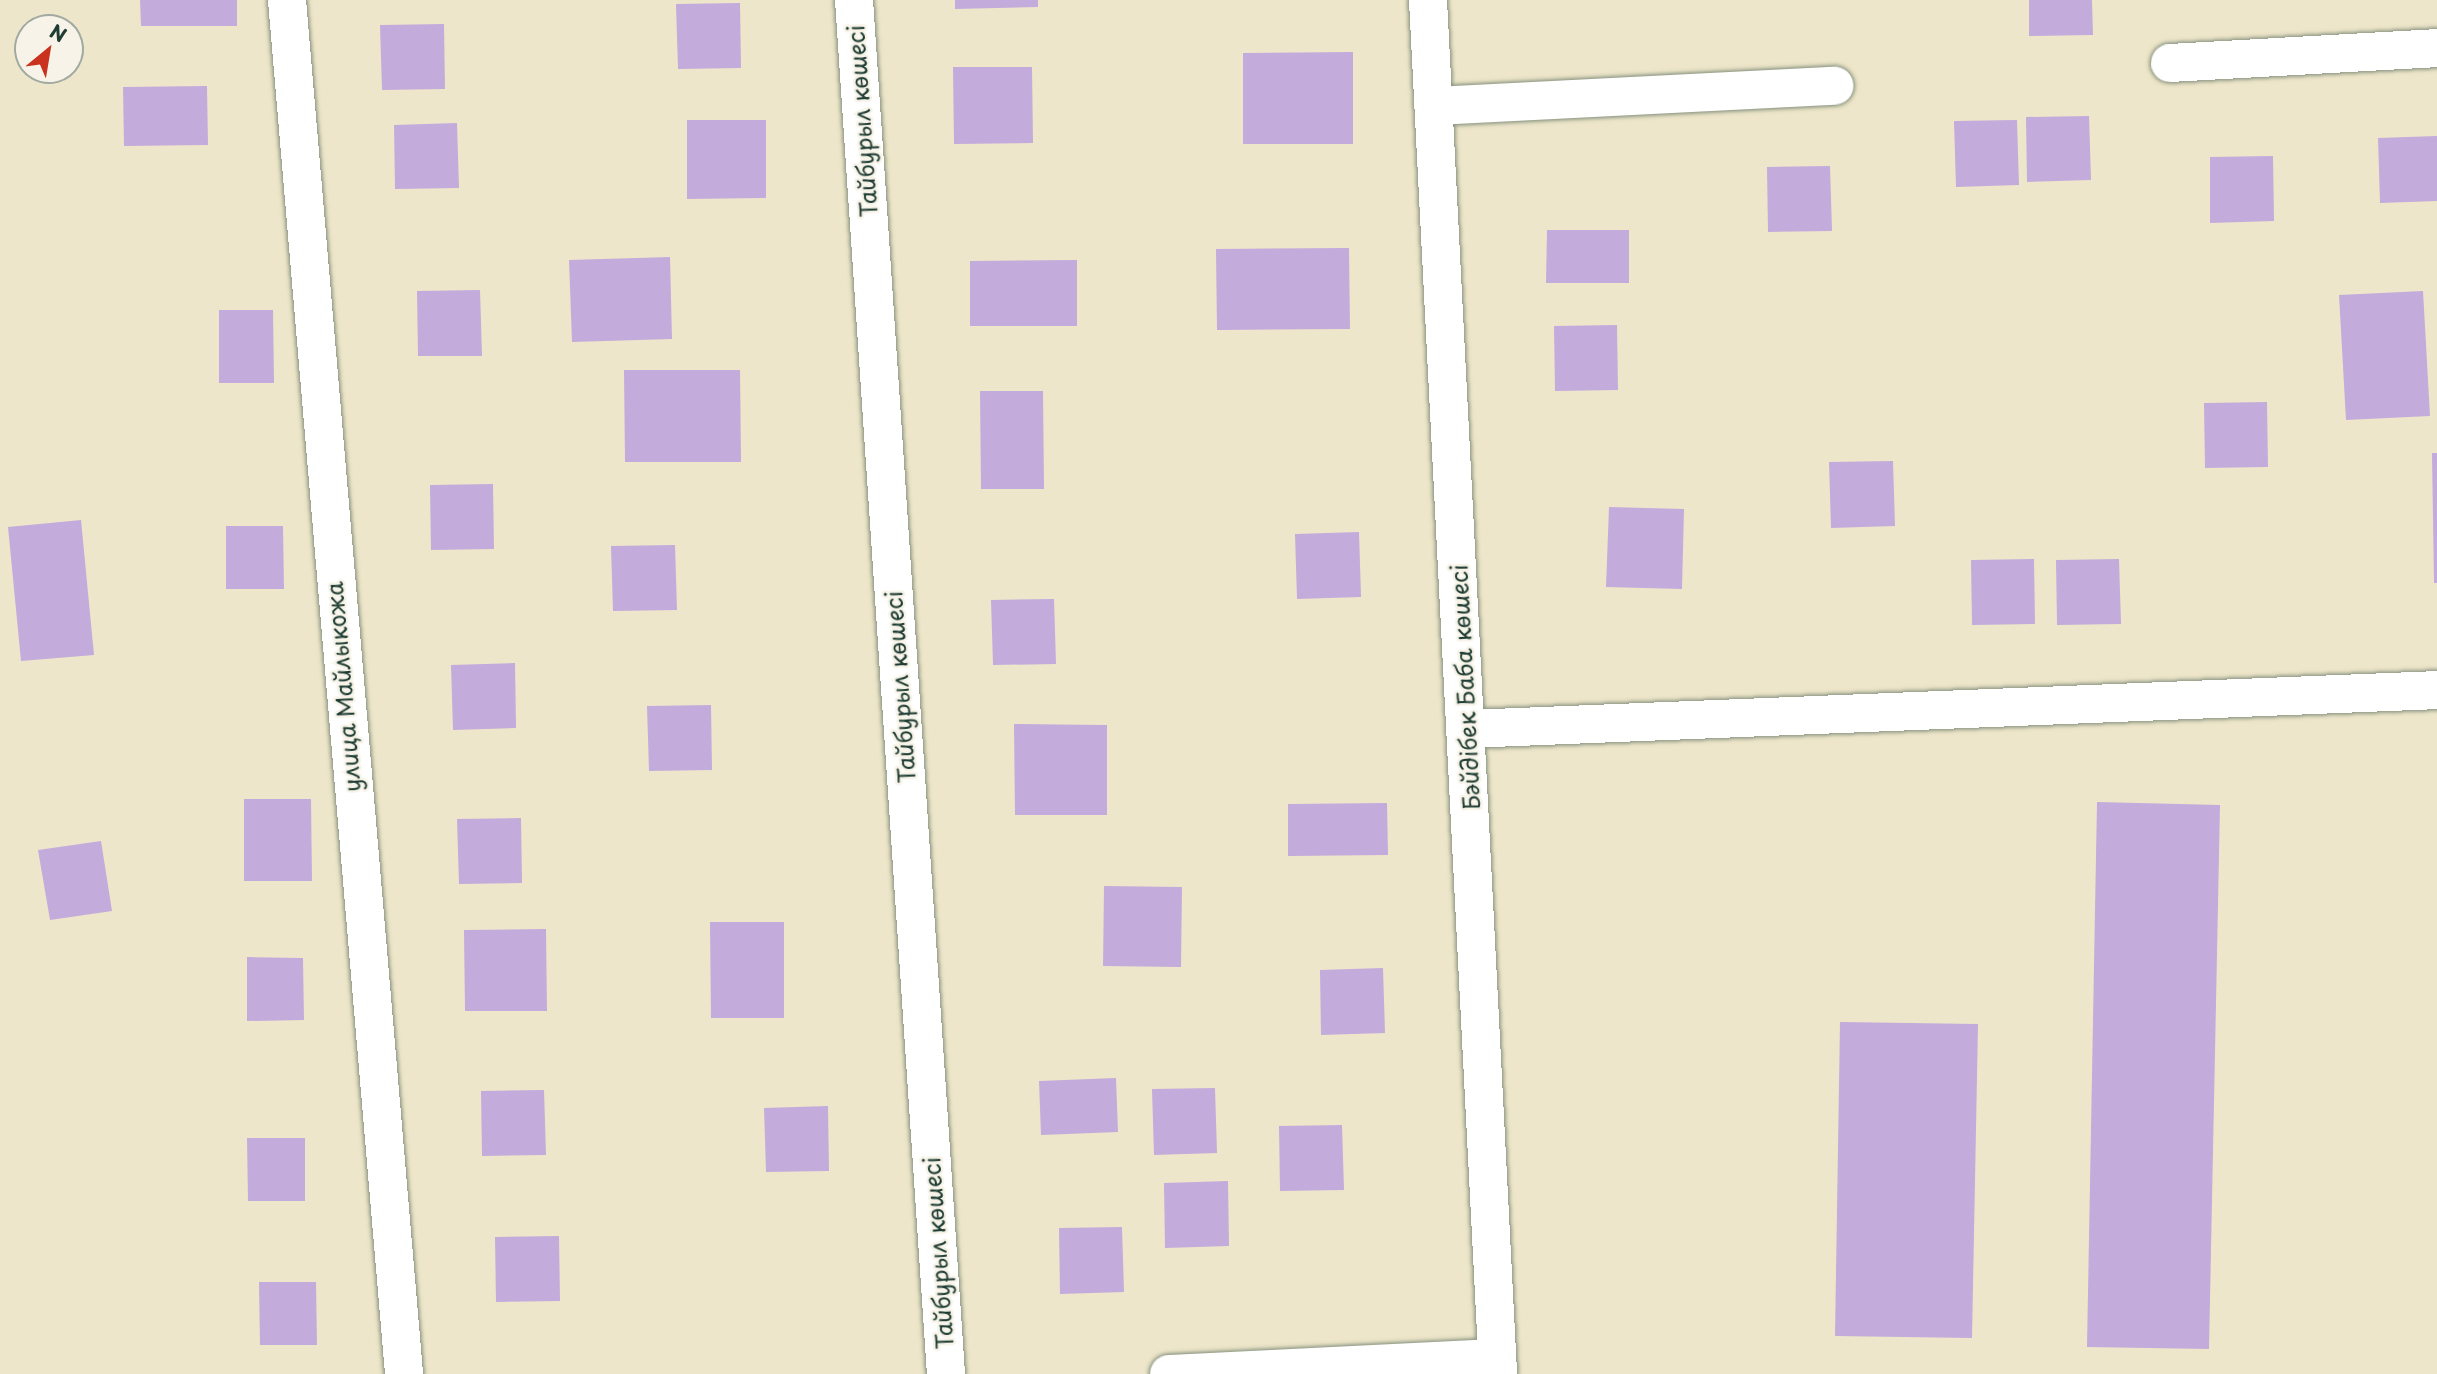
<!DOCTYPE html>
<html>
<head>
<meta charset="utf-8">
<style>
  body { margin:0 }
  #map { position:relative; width:2437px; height:1374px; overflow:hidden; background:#eee6ca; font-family:"Playpen Sans",sans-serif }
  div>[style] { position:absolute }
  .building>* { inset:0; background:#c3abdc }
  .roads { filter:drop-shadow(0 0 2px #86927f) drop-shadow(0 0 2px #86927f) }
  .minor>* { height:38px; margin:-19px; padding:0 19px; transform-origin:19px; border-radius:19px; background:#fff }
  span { translate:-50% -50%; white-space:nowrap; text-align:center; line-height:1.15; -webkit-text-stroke:5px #f7f3e8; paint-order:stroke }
  .street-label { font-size:23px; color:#1f3d34 }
  .north { position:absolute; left:14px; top:14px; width:70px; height:70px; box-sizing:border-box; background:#f7f3e8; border:2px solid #a1aaa0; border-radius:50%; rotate:30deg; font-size:19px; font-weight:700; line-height:28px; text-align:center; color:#1f3d34 }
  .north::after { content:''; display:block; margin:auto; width:24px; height:32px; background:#c8321e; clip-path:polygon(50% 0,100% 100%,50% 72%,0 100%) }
</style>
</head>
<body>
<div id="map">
  <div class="building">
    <i style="clip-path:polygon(140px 0,237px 0,237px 26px,141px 26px)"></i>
    <i style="clip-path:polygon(955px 0,1038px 0,1038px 7px,955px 9px)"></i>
    <i style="clip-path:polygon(2029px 0,2092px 0,2093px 35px,2029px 36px)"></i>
    <i style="clip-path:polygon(740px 3px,741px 68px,678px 69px,676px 4px)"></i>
    <i style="clip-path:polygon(444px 24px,445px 89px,382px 90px,380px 25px)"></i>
    <i style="clip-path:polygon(1353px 52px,1353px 144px,1243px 144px,1243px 53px)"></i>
    <i style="clip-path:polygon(953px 67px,1032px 67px,1033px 143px,954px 144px)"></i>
    <i style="clip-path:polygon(207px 86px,208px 145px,124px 146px,123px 87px)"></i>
    <i style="clip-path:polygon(2089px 116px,2091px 180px,2027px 182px,2026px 117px)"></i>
    <i style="clip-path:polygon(687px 120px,766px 120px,766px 198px,687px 199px)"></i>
    <i style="clip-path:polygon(2017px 120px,2019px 185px,1956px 187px,1954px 121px)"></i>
    <i style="clip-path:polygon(457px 123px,459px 188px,395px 189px,394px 125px)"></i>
    <i style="clip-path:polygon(2437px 136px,2437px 201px,2380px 203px,2378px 138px)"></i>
    <i style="clip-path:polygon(2273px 156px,2274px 221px,2210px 223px,2210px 157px)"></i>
    <i style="clip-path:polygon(1830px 166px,1832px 231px,1768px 232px,1767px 167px)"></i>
    <i style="clip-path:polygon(1547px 230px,1629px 230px,1629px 283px,1546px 283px)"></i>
    <i style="clip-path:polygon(1349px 248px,1350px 329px,1217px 330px,1216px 249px)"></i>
    <i style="clip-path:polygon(670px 257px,672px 339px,572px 342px,569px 260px)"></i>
    <i style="clip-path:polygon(1077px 260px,1077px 326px,970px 326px,970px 261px)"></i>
    <i style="clip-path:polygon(480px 290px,482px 356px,418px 356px,417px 291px)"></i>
    <i style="clip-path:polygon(2423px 291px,2430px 416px,2346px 420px,2339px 295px)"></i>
    <i style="clip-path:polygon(219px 310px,273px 310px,274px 383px,219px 383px)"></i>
    <i style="clip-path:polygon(1617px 325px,1618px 390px,1555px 391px,1554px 326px)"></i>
    <i style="clip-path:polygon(624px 370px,740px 370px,741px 462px,625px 462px)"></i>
    <i style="clip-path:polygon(980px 391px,1043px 391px,1044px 489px,981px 489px)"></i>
    <i style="clip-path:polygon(2267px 402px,2268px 467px,2205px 468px,2204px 403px)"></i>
    <i style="clip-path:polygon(2432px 453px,2437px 453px,2437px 583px,2434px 583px)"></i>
    <i style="clip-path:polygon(1893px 461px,1895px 526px,1831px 528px,1829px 462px)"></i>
    <i style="clip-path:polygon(493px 484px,494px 549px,431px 550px,430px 485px)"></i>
    <i style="clip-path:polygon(1609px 507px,1684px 509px,1682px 589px,1606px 587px)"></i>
    <i style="clip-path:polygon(81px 520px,94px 655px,21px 661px,8px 527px)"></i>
    <i style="clip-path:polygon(226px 526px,283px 526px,284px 589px,226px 589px)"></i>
    <i style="clip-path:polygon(1359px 532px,1361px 597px,1297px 599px,1295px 534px)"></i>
    <i style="clip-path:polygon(675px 545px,677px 610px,613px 611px,611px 546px)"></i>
    <i style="clip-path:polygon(2034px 559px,2035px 624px,1972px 625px,1971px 560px)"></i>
    <i style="clip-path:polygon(2119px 559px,2121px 624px,2057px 625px,2056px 560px)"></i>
    <i style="clip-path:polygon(1054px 599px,1056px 664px,993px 665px,991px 600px)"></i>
    <i style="clip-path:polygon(515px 663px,516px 728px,453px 730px,451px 665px)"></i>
    <i style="clip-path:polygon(711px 705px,712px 770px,649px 771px,647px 706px)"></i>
    <i style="clip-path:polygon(1014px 724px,1107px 725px,1107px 815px,1015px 815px)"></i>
    <i style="clip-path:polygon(244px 799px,311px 799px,312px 881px,244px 881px)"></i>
    <i style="clip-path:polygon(2097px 802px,2220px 805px,2209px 1349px,2087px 1347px)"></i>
    <i style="clip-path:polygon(1387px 803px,1388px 855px,1288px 856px,1288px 804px)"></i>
    <i style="clip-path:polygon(521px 818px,522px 883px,459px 884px,457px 819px)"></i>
    <i style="clip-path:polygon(101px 841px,112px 911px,50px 920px,38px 850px)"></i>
    <i style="clip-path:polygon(1104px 886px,1182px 887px,1181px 967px,1103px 966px)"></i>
    <i style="clip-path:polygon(710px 922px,784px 922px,784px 1018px,711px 1018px)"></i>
    <i style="clip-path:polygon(546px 929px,547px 1011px,465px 1011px,464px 930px)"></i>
    <i style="clip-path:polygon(247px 957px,303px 958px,304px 1020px,247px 1021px)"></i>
    <i style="clip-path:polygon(1383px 968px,1385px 1033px,1321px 1035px,1320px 970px)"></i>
    <i style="clip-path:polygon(1840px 1022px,1978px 1024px,1972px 1338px,1835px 1336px)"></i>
    <i style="clip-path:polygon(1116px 1078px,1118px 1132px,1041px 1135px,1039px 1081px)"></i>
    <i style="clip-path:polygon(1215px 1088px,1217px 1153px,1154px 1155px,1152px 1089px)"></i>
    <i style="clip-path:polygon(544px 1090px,546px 1155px,482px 1156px,481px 1091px)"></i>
    <i style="clip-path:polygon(828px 1106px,829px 1171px,766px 1172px,764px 1108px)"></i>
    <i style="clip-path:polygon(1342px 1125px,1344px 1190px,1280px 1191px,1279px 1126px)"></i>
    <i style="clip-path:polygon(247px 1138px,305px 1138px,305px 1201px,248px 1201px)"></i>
    <i style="clip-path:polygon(1228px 1181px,1229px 1246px,1165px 1248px,1164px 1183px)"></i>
    <i style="clip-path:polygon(1122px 1227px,1124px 1292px,1060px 1294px,1059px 1228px)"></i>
    <i style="clip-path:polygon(559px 1236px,560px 1301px,496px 1302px,495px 1237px)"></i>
    <i style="clip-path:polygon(259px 1282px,316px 1282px,317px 1345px,260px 1345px)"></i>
  </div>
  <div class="roads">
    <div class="minor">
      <i style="left:287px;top:0;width:1379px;rotate:85.13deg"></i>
      <i style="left:854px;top:0;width:1377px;rotate:86.17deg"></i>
      <i style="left:1428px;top:0;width:1376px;rotate:87.08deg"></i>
      <i style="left:2170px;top:63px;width:267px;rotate:-3.2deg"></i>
      <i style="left:1434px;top:106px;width:401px;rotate:-2.9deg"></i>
      <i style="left:1468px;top:729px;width:970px;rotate:-2.3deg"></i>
      <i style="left:1169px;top:1374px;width:328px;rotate:-2.8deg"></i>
    </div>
  </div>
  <div class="street-label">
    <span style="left:862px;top:121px;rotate:-94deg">Тайбурыл көшесі</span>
    <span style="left:343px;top:687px;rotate:-95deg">улица Майлыкожа</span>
    <span style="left:900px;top:687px;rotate:-94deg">Тайбурыл көшесі</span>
    <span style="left:1465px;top:687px;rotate:-93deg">Бәйдібек Баба көшесі</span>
    <span style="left:938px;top:1253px;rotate:-94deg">Тайбурыл көшесі</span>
  </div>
  <div class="north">N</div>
</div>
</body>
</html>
